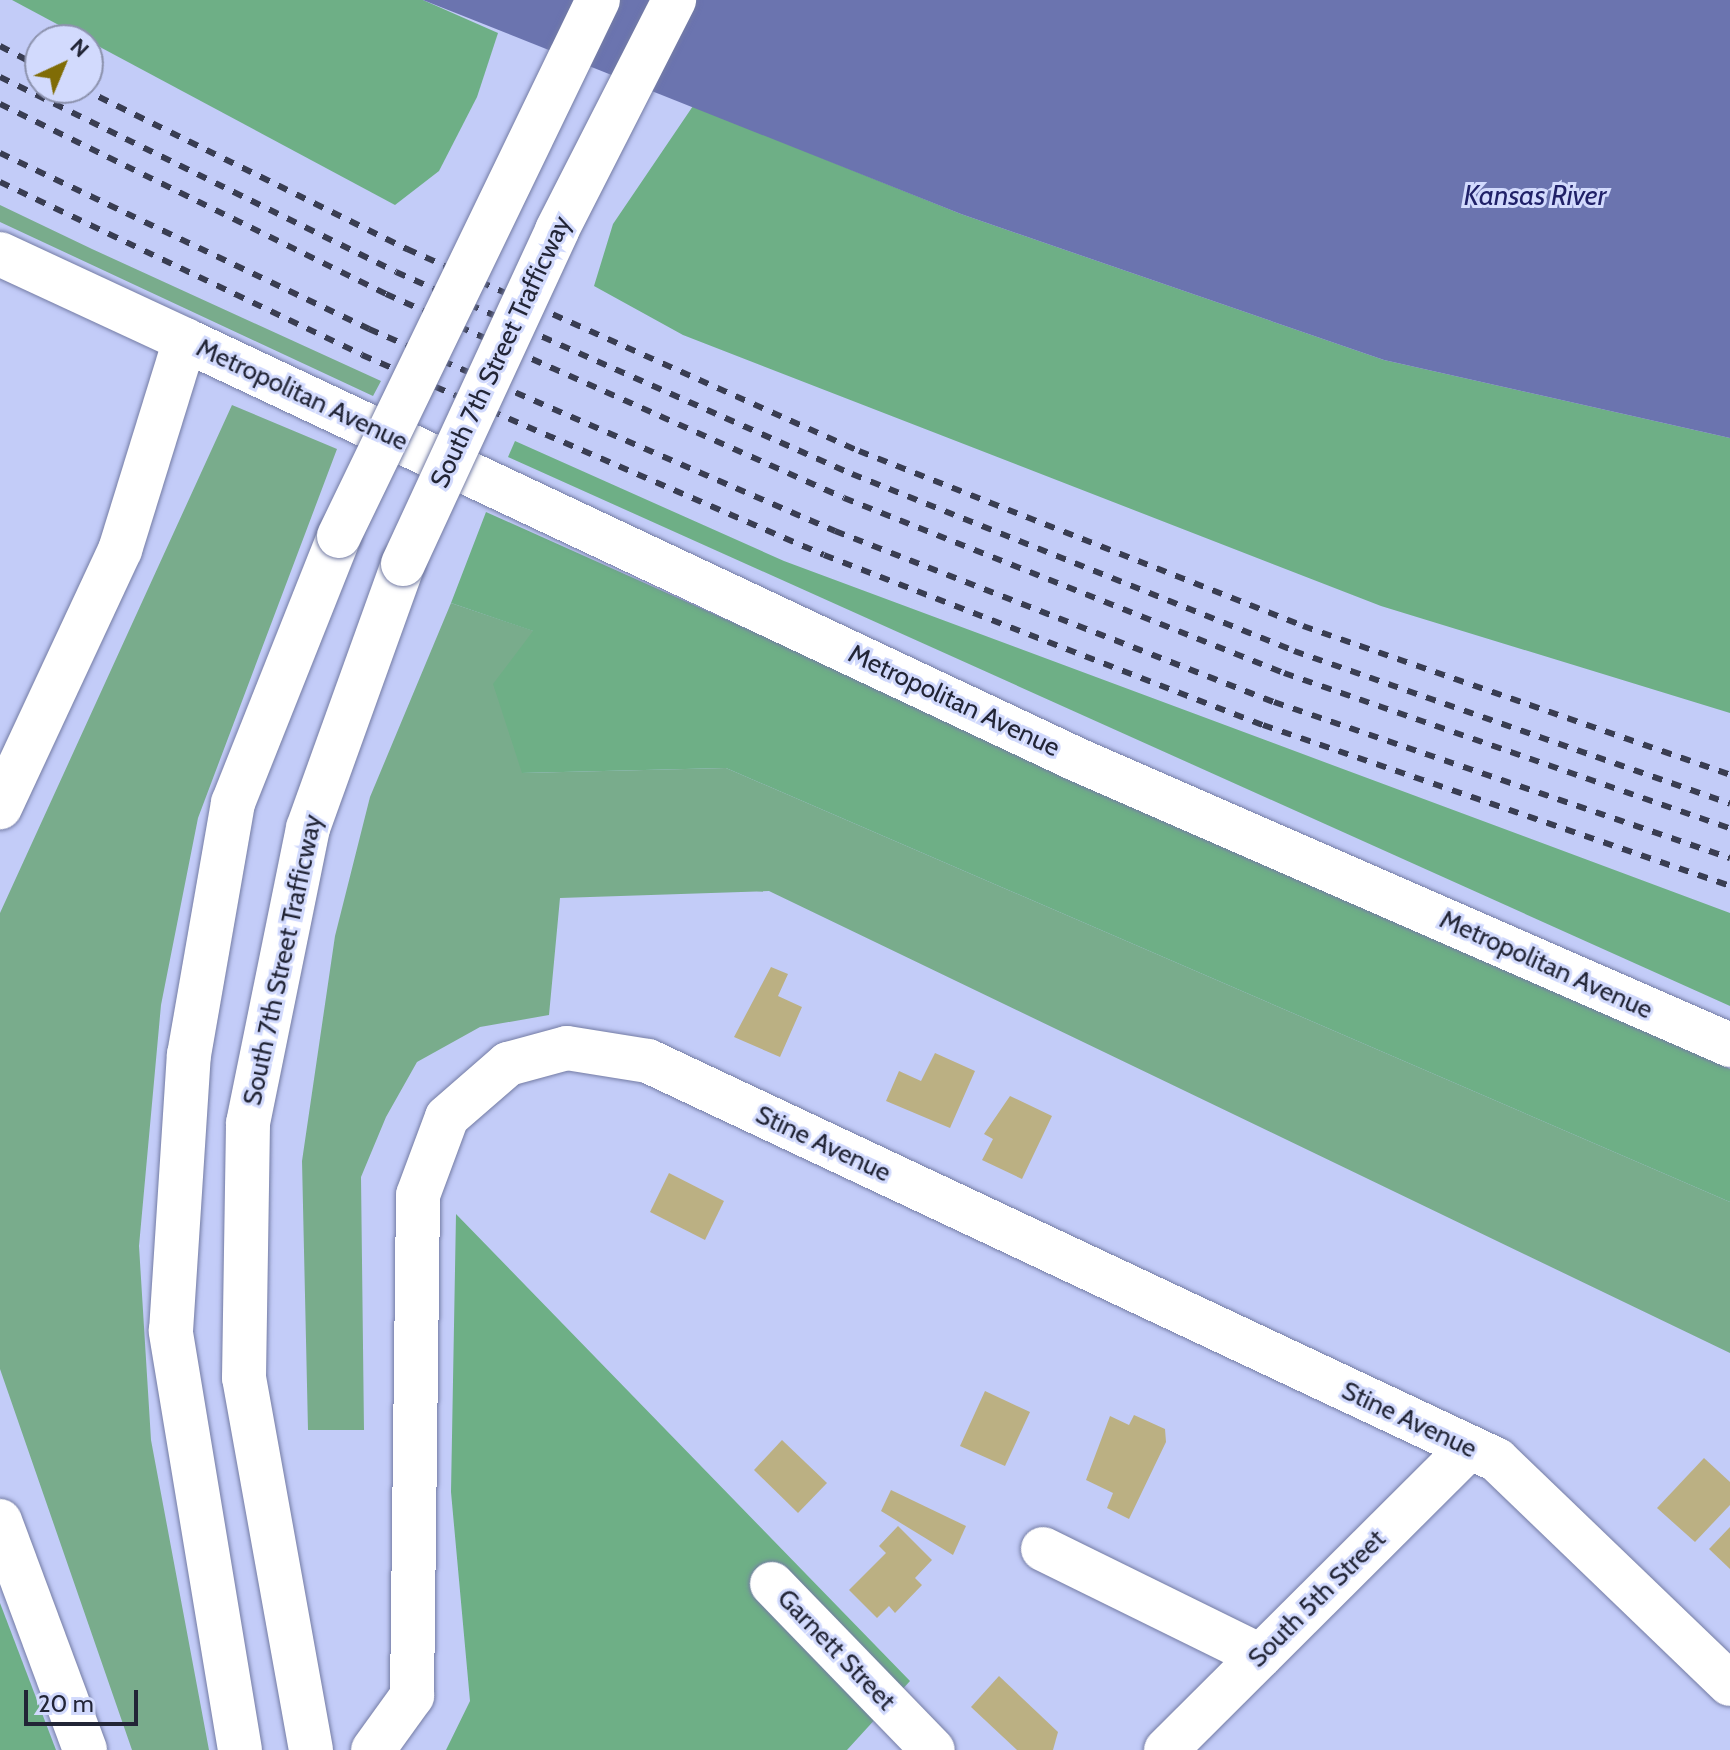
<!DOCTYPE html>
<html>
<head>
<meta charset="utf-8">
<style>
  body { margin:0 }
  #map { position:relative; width:1730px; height:1750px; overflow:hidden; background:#c3ccf8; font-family:Cabin,sans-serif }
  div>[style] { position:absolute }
  .green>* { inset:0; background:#79ac8c }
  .forest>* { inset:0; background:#6eaf86 }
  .water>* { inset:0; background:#6b74af }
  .building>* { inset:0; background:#bbb083 }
  .roads { filter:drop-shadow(0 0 2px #747ca4) drop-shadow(0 0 2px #747ca4) }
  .minor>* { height:44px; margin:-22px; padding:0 22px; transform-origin:22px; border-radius:22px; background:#fff }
  .major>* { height:44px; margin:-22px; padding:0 22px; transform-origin:22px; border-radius:22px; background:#fff }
  .rail>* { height:6px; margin-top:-3px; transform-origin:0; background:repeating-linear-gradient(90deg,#393d52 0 10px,transparent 0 20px) }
  .bridges { filter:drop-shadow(0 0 2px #747ca4) drop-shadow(0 0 2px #747ca4) }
  .major-bridge>* { height:44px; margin:-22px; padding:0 22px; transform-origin:22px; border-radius:22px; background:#fff }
  span { translate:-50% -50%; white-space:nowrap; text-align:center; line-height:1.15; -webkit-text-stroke:6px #d2dafd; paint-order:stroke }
  .street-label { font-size:26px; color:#222536 }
  .water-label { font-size:28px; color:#202168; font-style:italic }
  .north { position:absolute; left:24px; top:24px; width:80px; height:80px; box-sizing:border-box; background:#d2dafd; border:2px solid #8c92ad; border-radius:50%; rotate:44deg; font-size:22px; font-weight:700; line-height:32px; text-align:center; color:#222536 }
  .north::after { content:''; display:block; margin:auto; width:28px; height:36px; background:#806c06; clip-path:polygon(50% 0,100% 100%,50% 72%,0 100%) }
  .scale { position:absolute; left:24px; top:1690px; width:114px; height:36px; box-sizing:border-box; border:4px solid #222536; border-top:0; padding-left:10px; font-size:24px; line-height:28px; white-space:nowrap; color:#222536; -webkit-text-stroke:6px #d2dafd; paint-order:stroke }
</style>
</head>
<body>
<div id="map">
  <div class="green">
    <i style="clip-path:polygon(0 205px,92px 249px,381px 381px,373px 396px,0 222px)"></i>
    <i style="clip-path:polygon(232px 405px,337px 449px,198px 818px,161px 1005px,139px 1246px,151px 1440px,209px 1750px,132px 1750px,0 1369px,0 913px)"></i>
    <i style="clip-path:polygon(451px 603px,534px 631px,522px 773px,726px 768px,1730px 1202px,1730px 1353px,769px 891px,560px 898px,549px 1015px,480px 1027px,417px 1062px,386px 1117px,361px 1177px,364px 1430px,308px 1430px,302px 1161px,335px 936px,370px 797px)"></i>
  </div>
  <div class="forest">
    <i style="clip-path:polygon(12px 0,423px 0,498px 33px,477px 97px,439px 171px,395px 205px)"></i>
    <i style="clip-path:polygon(693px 106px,961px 214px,1384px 360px,1730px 438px,1730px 713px,1381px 606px,683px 335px,594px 286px,613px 224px)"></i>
    <i style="clip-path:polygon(515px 441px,784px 561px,1730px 913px,1730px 1006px,508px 457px)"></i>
    <i style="clip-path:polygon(486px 512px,1730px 1069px,1730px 1202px,726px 768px,522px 773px,493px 684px,533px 631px,451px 603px)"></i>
    <i style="clip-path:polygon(456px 1214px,910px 1681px,847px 1750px,446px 1750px,470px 1701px,451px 1492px)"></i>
    <i style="clip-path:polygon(0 1603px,56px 1750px,0 1750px)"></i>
  </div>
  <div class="water">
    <i style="clip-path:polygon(423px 0,1730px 0,1730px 438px,1384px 360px,961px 214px)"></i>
  </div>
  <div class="building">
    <i style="clip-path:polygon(771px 967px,788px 974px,778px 996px,802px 1007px,780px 1057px,734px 1037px)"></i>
    <i style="clip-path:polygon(935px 1053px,975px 1071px,950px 1128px,886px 1101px,899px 1071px,921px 1081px)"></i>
    <i style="clip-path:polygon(1010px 1096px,1052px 1116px,1022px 1179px,982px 1160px,993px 1139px,984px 1134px)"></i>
    <i style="clip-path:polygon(669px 1173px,724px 1201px,705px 1240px,650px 1212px)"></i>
    <i style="clip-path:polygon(985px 1391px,1030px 1412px,1005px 1466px,960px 1446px)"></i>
    <i style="clip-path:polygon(1134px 1415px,1165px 1429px,1166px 1442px,1129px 1519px,1107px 1508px,1113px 1493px,1086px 1480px,1110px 1416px,1129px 1425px)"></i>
    <i style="clip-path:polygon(782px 1440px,827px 1483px,798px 1513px,754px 1470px)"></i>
    <i style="clip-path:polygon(1704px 1458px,1730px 1482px,1730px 1505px,1695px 1542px,1657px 1508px)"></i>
    <i style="clip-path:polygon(891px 1490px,966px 1526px,953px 1555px,881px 1511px)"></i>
    <i style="clip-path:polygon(898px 1526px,932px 1560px,915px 1578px,922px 1585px,895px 1613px,889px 1606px,877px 1618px,849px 1590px,886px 1553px,879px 1546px)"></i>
    <i style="clip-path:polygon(1730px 1527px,1730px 1569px,1709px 1549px)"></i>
    <i style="clip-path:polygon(999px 1676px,1058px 1732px,1053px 1750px,1017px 1750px,971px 1707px)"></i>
  </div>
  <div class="roads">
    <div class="minor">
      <i style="left:185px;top:340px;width:987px;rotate:25.19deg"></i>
      <i style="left:1078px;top:760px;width:712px;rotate:23.61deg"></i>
      <i style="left:1043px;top:1549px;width:242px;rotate:26.2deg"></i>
      <i style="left:772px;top:1584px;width:231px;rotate:45.9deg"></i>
      <i style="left:373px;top:1750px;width:67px;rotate:-54.2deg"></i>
      <i style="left:412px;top:1696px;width:501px;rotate:-89.31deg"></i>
      <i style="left:418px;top:1195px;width:83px;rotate:-69.6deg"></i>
      <i style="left:447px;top:1117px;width:81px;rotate:-41deg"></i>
      <i style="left:508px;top:1064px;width:61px;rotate:-15.2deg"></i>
      <i style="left:567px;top:1048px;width:82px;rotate:9.1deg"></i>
      <i style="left:648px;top:1061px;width:938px;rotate:25.17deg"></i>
      <i style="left:1497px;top:1460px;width:323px;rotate:43.9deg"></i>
      <i style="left:1166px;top:1750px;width:426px;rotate:-44.9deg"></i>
    </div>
    <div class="major">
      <i style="left:0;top:254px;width:204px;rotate:24.9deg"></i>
      <i style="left:185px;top:340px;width:220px;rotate:107.2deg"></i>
      <i style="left:120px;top:550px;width:284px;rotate:115deg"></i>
      <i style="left:0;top:1521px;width:244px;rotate:69.6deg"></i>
      <i style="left:240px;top:1750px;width:425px;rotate:-99.4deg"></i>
      <i style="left:171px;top:1331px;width:277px;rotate:-86.3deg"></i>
      <i style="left:189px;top:1055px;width:256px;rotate:-80.1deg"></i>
      <i style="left:233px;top:803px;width:287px;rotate:-68.3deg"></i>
      <i style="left:311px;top:1750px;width:378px;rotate:-100.2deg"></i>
      <i style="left:244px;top:1378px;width:255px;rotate:-89.1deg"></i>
      <i style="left:248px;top:1123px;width:301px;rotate:-78.5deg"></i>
      <i style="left:308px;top:828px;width:281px;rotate:-70.2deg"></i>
    </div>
  </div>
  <div class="rail">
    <i style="left:0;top:46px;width:45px;rotate:27.7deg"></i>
    <i style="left:0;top:77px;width:441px;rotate:26.2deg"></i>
    <i style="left:396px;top:272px;width:499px;rotate:23.9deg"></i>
    <i style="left:852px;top:474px;width:476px;rotate:21.8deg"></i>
    <i style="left:1294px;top:651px;width:462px;rotate:19.3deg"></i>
    <i style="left:81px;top:88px;width:364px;rotate:26.3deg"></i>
    <i style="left:407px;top:249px;width:495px;rotate:24.1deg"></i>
    <i style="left:859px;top:451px;width:477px;rotate:21.5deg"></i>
    <i style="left:1303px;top:626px;width:452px;rotate:19.2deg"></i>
    <i style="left:0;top:104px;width:430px;rotate:26.2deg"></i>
    <i style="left:386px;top:294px;width:501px;rotate:24.01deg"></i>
    <i style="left:844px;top:498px;width:474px;rotate:21.7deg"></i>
    <i style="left:1284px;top:673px;width:472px;rotate:19.2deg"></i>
    <i style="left:0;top:153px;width:409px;rotate:25.5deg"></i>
    <i style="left:369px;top:329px;width:508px;rotate:23.44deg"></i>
    <i style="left:835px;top:531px;width:471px;rotate:21.3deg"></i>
    <i style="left:1274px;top:702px;width:482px;rotate:18.9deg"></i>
    <i style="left:0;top:182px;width:401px;rotate:25.5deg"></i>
    <i style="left:362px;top:355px;width:503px;rotate:23.41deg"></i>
    <i style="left:824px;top:555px;width:471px;rotate:21.2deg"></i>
    <i style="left:1263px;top:725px;width:494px;rotate:19deg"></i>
  </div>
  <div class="bridges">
    <div class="major-bridge">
      <i style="left:339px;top:536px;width:595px;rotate:-64.21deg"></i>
      <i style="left:403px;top:564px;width:368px;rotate:-65.2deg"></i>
      <i style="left:557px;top:230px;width:258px;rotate:-63deg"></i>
    </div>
  </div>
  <div class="street-label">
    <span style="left:501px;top:352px;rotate:-65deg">South 7th Street Trafficway</span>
    <span style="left:302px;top:395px;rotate:25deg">Metropolitan Avenue</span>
    <span style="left:954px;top:701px;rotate:25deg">Metropolitan Avenue</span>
    <span style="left:283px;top:960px;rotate:-78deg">South 7th Street Trafficway</span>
    <span style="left:1546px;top:965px;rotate:24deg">Metropolitan Avenue</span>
    <span style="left:823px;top:1144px;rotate:25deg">Stine Avenue</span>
    <span style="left:1409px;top:1420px;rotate:25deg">Stine Avenue</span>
    <span style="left:1317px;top:1599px;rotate:-45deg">South 5th Street</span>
    <span style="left:836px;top:1650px;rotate:46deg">Garnett Street</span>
  </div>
  <div class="water-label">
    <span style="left:1535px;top:195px">Kansas River</span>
  </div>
  <div class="north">N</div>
  <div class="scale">20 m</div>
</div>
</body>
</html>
